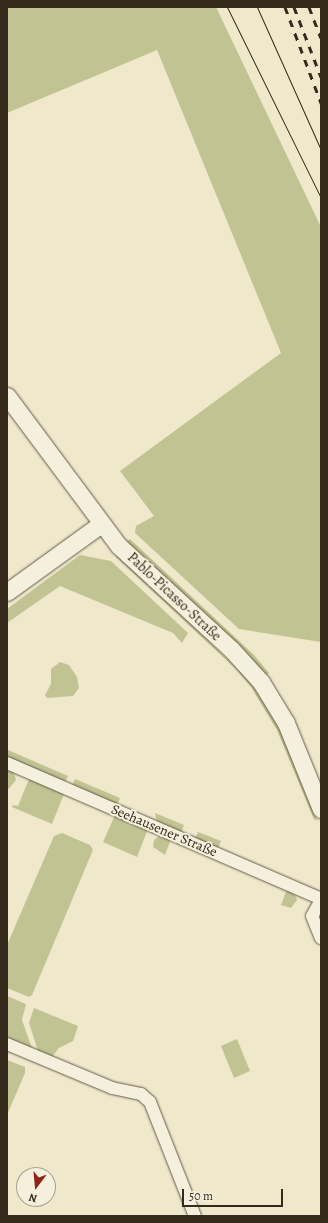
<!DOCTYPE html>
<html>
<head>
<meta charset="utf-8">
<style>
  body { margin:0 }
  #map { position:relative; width:328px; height:1223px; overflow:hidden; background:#efe8cb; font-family:Alegreya,serif }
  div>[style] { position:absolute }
  .green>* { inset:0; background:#c1c492 }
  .roads { filter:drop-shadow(0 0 1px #645a48) drop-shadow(0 0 1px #645a48) }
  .street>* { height:12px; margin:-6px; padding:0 6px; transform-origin:6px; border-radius:6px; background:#f5f0dd }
  .secondary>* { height:17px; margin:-8.5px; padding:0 8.5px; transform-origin:8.5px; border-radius:8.5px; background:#f5f0dd }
  .tram>* { height:1px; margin:-0.5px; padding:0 0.5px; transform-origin:0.5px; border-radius:0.5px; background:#352a1c }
  .rail>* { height:3px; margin-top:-1.5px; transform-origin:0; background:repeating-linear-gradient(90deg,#352a1c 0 7px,transparent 0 14px) }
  span { translate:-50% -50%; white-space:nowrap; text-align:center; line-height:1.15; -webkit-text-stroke:4px #f5f0dd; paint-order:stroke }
  .street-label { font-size:14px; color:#352a1c }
  .frame { position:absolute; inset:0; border:8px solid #352a1c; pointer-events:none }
  .north { position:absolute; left:16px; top:1167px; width:40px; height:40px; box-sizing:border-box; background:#f5f0dd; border:1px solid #a8a190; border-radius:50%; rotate:196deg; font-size:11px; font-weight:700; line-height:16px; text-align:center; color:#352a1c }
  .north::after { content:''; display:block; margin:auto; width:14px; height:18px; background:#8f2418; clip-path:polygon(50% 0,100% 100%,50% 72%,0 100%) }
  .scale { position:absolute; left:182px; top:1189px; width:101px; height:18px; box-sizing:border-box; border:2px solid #352a1c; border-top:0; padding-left:5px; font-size:12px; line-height:14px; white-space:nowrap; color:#352a1c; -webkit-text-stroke:3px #f5f0dd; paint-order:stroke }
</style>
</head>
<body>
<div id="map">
  <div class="green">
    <i style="clip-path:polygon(7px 7px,216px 7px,321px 227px,321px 642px,239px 629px,135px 533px,136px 526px,154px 516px,120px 471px,281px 353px,157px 50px,7px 113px)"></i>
    <i style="clip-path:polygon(130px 539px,254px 655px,269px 673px,265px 677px,126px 542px)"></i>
    <i style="clip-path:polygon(80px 555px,111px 561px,188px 633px,182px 643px,173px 633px,60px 586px,7px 623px,7px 609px)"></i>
    <i style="clip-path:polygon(118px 555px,248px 679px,267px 706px,286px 741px,317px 821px,314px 819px,277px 730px,251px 687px,236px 669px,116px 557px)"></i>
    <i style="clip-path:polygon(60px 662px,69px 665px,77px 677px,79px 688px,73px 696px,47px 698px,45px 695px,51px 684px,51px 669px)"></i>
    <i style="clip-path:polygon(8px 750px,68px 776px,65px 783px,7px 759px)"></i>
    <i style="clip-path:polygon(8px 770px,14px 773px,16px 780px,7px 791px)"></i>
    <i style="clip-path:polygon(29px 779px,64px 794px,52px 824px,12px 807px,13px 805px,18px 806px)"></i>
    <i style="clip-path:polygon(75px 779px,120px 798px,117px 806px,72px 786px)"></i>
    <i style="clip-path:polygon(155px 813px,184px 825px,181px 833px,157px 823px)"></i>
    <i style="clip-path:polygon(115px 815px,148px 829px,137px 857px,103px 842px)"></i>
    <i style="clip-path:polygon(198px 832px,221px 841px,218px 849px,195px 839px)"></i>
    <i style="clip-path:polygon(62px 833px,90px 845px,93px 850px,32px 995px,29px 997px,7px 988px,7px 945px,54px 836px)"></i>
    <i style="clip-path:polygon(159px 836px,171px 839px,165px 855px,153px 847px,154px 840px)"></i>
    <i style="clip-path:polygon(287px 889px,294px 893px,297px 900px,291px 908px,281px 905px)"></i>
    <i style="clip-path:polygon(7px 996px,26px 1004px,22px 1020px,33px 1051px,7px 1040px)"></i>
    <i style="clip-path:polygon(34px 1008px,78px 1026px,73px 1041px,59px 1048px,51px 1058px,39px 1054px,29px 1023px)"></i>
    <i style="clip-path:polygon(237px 1039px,250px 1071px,234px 1078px,221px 1046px)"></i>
    <i style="clip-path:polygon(7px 1060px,25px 1067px,25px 1073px,7px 1115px)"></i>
  </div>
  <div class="roads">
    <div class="street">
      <i style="left:7px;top:763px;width:342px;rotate:23.4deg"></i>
      <i style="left:321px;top:900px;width:18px;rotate:119deg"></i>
      <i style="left:312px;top:916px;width:24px;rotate:68deg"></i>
      <i style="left:7px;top:1044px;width:114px;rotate:22.7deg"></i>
      <i style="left:112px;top:1088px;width:30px;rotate:12deg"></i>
      <i style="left:141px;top:1094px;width:12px;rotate:42deg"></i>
      <i style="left:150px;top:1102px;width:123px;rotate:68.5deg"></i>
    </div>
    <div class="secondary">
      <i style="left:7px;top:396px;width:187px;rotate:53.3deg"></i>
      <i style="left:119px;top:546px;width:152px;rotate:42.6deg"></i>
      <i style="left:231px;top:649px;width:45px;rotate:47.7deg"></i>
      <i style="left:261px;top:682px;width:48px;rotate:58.6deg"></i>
      <i style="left:286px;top:723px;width:93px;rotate:67.9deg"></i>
      <i style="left:7px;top:592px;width:116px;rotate:-35.9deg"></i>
    </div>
  </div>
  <div class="tram">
    <i style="left:227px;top:7px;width:213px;rotate:63.8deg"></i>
    <i style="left:257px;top:7px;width:157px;rotate:65.9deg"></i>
  </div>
  <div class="rail">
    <i style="left:285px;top:7px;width:103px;rotate:69.4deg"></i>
    <i style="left:294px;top:7px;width:75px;rotate:68.9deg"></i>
    <i style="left:309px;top:7px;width:33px;rotate:69deg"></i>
  </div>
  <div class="street-label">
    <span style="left:174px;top:597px;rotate:43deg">Pablo-Picasso-Straße</span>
    <span style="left:164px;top:831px;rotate:23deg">Seehausener Straße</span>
  </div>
  <div class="frame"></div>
  <div class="north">N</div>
  <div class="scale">50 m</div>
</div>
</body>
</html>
